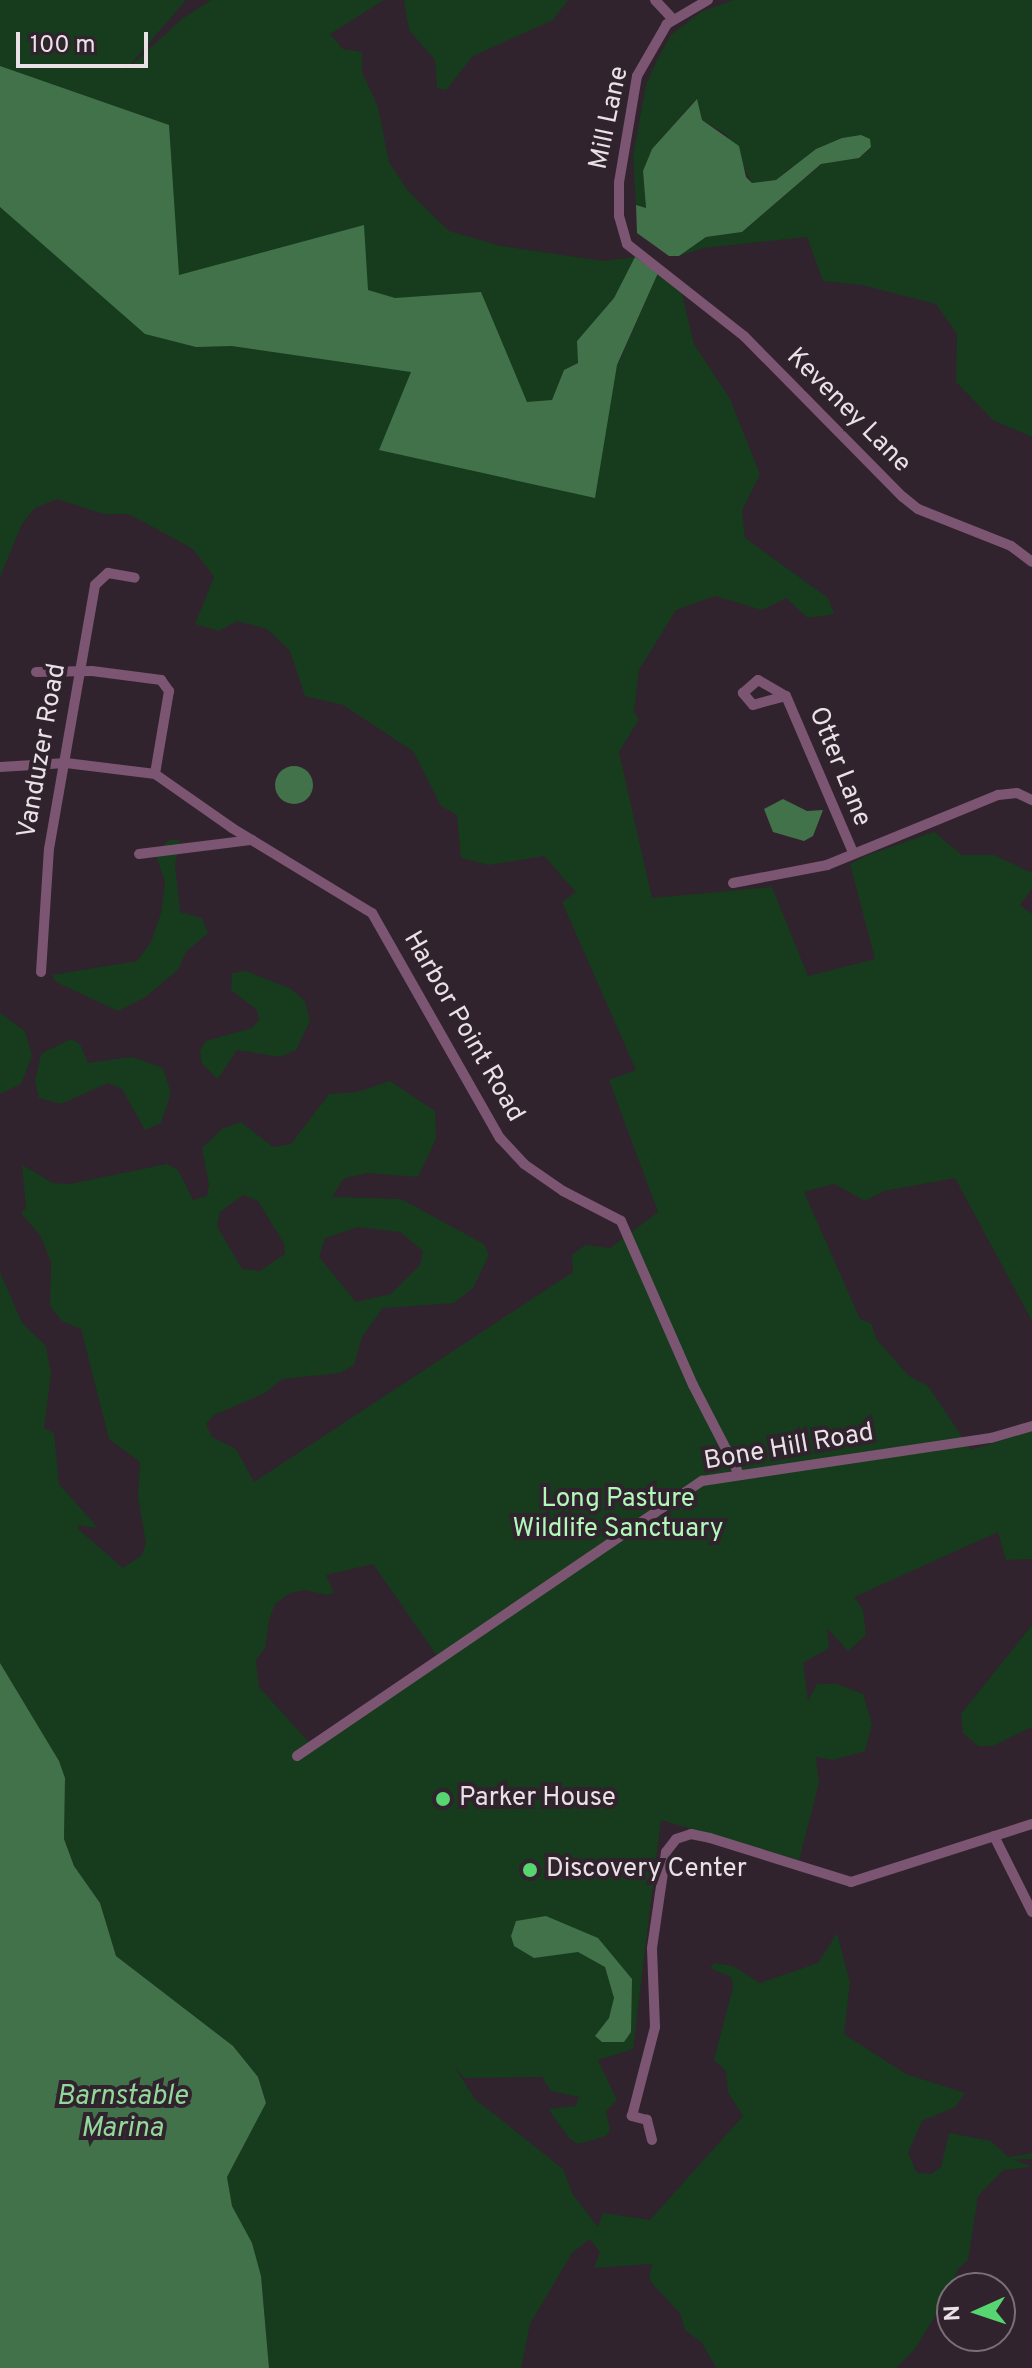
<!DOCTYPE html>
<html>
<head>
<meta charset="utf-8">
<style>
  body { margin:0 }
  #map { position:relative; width:1032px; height:2368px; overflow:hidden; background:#30232d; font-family:Overpass,sans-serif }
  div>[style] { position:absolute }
  .green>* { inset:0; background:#163b1d }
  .water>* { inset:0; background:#427249 }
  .round { border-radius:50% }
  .street>* { height:10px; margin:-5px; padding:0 5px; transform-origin:5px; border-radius:5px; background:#7b5571 }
  .dots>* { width:22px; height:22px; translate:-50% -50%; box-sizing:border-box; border:4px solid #30232d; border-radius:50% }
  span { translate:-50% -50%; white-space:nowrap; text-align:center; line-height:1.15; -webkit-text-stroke:8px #30232d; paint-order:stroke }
  .street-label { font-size:26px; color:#eae1e7 }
  .park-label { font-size:26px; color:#b1f9b9 }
  .poi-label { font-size:26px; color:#eae1e7 }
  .left { translate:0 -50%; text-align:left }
  .water-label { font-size:28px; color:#91d89a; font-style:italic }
  .north { position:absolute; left:936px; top:2272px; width:80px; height:80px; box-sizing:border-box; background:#30232d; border:2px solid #7a6f77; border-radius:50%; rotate:267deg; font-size:22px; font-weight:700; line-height:32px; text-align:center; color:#eae1e7 }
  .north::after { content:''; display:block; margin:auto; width:28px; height:36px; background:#57d570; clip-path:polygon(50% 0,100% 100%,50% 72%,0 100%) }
  .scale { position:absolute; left:16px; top:32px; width:132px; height:36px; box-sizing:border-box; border:4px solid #eae1e7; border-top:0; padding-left:10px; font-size:24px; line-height:28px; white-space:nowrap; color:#eae1e7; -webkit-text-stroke:6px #30232d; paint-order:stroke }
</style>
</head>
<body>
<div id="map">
  <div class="green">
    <i style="clip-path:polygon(0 0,186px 0,124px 72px,183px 18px,211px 0,384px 0,330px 34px,343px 49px,362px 52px,362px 72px,378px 107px,389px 162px,408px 191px,449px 231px,501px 246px,603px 261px,635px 257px,614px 298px,577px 341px,578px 363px,564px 371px,550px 404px,530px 429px,424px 307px,336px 281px,199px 313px,0 79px)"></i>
    <i style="clip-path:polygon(404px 0,568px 0,553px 20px,473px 56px,446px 90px,437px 88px,435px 60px,409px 30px)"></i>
    <i style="clip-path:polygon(733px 0,1032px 0,1032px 437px,993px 420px,956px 382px,957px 334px,936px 304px,862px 285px,823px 281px,807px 237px,704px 248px,679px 256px,706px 237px,742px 232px,822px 164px,859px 158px,871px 148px,791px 167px,776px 180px,752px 183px,727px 135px,702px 120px,696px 99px,652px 149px,643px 171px,646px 209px,636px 205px,633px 156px,646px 85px,656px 62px,671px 35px,701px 12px)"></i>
    <i style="clip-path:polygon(evenodd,0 107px,234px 339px,283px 315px,458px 387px,568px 417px,619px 362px,658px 273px,681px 290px,694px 344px,730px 399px,760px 474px,742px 511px,745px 538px,828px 598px,834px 614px,808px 618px,786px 598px,762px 610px,715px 596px,676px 610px,639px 670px,634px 712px,639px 719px,619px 752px,652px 898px,772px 887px,808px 976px,875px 959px,850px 864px,868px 855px,934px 832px,962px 855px,994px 855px,1032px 873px,1032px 889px,1020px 905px,1032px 914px,1032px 1321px,955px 1178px,884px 1191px,865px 1201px,834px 1184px,804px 1192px,860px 1319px,871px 1323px,877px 1340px,909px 1376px,928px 1386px,971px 1450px,1032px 1431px,1032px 1559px,1006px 1560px,998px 1532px,854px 1597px,863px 1610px,866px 1635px,848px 1651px,827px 1628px,829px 1648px,803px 1663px,808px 1701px,817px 1684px,837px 1684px,863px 1694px,872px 1724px,865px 1751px,833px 1760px,816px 1757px,819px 1783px,799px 1860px,661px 1820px,633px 2049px,598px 2060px,617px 2100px,606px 2111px,610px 2130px,606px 2136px,578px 2144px,569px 2138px,548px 2109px,576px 2106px,579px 2097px,551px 2091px,542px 2077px,464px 2078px,454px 2066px,475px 2099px,563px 2169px,573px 2195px,598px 2227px,603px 2213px,650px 2220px,743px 2116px,728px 2092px,726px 2071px,714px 2060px,733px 1987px,731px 1977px,710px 1968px,714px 1963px,733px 1966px,760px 1983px,818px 1963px,837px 1933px,850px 1983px,844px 2034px,906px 2074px,965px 2093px,955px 2107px,922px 2121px,908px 2153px,917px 2173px,932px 2174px,941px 2167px,949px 2133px,991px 2141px,1008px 2157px,1032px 2153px,1032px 2159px,1013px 2159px,1032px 2167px,1003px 2170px,978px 2196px,968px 2260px,958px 2269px,951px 2290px,915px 2349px,896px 2368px,716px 2368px,702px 2343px,685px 2330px,680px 2313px,654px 2286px,649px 2277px,652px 2264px,594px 2268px,600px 2252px,590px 2239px,572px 2253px,530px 2324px,521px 2368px,269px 2368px,261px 2276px,232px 2206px,227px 2177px,266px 2103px,258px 2077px,233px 2046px,116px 1956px,100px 1903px,74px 1866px,64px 1839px,65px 1778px,0 1663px,0 1272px,22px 1323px,46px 1346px,51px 1374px,44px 1428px,54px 1433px,59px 1484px,98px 1528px,78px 1525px,79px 1530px,123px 1568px,142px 1555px,146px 1543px,138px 1497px,140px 1462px,109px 1439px,81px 1329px,62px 1321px,50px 1306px,51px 1262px,40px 1235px,21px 1213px,26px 1208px,22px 1165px,53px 1183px,70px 1184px,167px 1164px,178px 1170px,193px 1200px,207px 1196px,209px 1185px,202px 1148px,222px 1129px,241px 1122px,273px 1147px,291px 1144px,329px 1094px,357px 1092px,390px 1081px,435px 1111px,436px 1139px,418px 1177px,368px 1173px,344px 1178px,332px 1197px,401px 1199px,484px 1244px,489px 1255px,473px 1288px,454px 1303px,383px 1308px,362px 1337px,354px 1365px,340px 1373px,282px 1379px,265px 1393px,214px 1415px,206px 1424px,212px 1437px,236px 1449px,254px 1482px,573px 1272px,572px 1255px,585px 1245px,610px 1248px,658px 1212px,609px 1080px,636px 1070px,562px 902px,576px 892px,544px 856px,489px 865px,461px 858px,457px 815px,441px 806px,413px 751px,343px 705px,305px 696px,290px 651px,267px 629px,237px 621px,219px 631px,195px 624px,214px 577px,193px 549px,129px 514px,104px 514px,57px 499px,35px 508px,22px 524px,0 577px,0 107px,243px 1195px,258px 1201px,284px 1244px,285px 1254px,260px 1271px,242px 1269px,217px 1226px,220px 1212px,243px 1195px,0 107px,358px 1227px,400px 1232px,423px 1251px,420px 1265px,391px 1294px,356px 1302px,319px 1257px,325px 1238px,358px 1227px,0 107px,373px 1564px,442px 1663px,315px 1749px,259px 1687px,256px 1660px,265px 1648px,269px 1620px,275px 1604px,290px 1593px,305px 1590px,327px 1595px,334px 1593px,326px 1575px,373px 1564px)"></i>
    <i style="clip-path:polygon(169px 840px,180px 840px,175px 865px,180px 912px,202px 918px,208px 933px,186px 952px,178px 970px,144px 998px,118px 1011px,56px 982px,52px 975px,137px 961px,151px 942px,161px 913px,165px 882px,155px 853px)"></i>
    <i style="clip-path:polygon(246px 971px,291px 989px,305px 1001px,310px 1021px,296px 1050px,280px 1057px,237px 1050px,218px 1079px,202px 1064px,200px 1051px,206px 1041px,252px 1028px,259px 1020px,257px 1010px,231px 990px,232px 973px)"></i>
    <i style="clip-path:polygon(0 1013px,25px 1031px,32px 1056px,21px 1084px,0 1094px)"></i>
    <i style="clip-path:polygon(71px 1039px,80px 1044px,88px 1063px,132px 1057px,163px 1068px,171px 1093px,161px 1123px,145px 1130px,122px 1089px,108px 1083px,61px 1104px,39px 1098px,35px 1082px,41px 1054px)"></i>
    <i style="clip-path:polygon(1032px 1625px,1032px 1727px,993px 1746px,978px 1746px,963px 1733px,961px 1714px)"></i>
  </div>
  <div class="water">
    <i style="clip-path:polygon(0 66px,169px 125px,179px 275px,364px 225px,368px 290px,395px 298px,481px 292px,527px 402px,552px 400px,564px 370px,578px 363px,577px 341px,614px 298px,635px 257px,658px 273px,617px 365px,595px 498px,379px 450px,411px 372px,232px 346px,196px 347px,145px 334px,0 207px)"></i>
    <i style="clip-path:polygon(697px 99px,702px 120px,739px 146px,746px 177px,752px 183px,776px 180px,816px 149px,842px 138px,861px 135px,870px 139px,871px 147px,859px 158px,821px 164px,742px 232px,706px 237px,679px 256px,669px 256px,637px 233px,636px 205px,646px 208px,643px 171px,652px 149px)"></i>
    <i class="round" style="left:275px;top:766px;width:38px;height:38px"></i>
    <i style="clip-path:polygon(783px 799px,807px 811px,823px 810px,813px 836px,804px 841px,773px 832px,764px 809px)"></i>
    <i style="clip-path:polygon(0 1663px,59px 1761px,65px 1778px,64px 1839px,74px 1866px,100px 1903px,116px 1956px,233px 2046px,258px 2077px,266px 2103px,227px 2177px,232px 2206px,252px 2243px,261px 2276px,269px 2368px,0 2368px)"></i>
    <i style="clip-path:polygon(546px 1916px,598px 1938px,632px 1979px,631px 2032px,624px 2042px,602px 2042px,595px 2036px,609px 2018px,614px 1998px,605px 1967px,578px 1952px,534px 1958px,514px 1946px,511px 1936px,516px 1921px)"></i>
  </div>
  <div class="street">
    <i style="left:655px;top:0;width:26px;rotate:47deg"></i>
    <i style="left:708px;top:0;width:48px;rotate:149.7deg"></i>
    <i style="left:667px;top:24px;width:60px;rotate:120deg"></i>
    <i style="left:637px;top:76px;width:108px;rotate:99.6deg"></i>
    <i style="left:619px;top:182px;width:34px;rotate:90deg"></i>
    <i style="left:619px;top:216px;width:29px;rotate:74deg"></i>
    <i style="left:627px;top:244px;width:149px;rotate:38.2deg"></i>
    <i style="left:744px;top:336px;width:226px;rotate:45.4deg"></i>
    <i style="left:903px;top:497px;width:19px;rotate:39deg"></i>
    <i style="left:918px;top:509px;width:100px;rotate:21.7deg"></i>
    <i style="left:1011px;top:546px;width:26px;rotate:37deg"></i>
    <i style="left:36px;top:672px;width:56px;rotate:-1deg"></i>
    <i style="left:92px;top:671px;width:70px;rotate:7.4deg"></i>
    <i style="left:161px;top:680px;width:14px;rotate:54deg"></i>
    <i style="left:169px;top:691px;width:84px;rotate:99.6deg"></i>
    <i style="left:155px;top:774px;width:94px;rotate:35deg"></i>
    <i style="left:232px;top:828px;width:164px;rotate:31.3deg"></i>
    <i style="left:372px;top:913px;width:259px;rotate:60.4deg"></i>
    <i style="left:500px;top:1138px;width:35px;rotate:47deg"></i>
    <i style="left:524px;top:1164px;width:47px;rotate:34.7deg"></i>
    <i style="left:563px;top:1191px;width:65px;rotate:27.3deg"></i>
    <i style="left:621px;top:1221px;width:179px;rotate:66.3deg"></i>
    <i style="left:693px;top:1385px;width:100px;rotate:62.7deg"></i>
    <i style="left:786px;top:696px;width:34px;rotate:165deg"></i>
    <i style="left:753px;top:705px;width:16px;rotate:-130deg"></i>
    <i style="left:743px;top:693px;width:20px;rotate:-41deg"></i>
    <i style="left:758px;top:680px;width:32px;rotate:30deg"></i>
    <i style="left:786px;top:696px;width:170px;rotate:66.8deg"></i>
    <i style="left:0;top:767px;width:66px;rotate:-3.5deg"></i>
    <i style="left:66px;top:763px;width:90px;rotate:7deg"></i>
    <i style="left:139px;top:854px;width:114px;rotate:-7.1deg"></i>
    <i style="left:733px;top:883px;width:96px;rotate:-10.8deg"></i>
    <i style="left:827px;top:865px;width:185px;rotate:-22.3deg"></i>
    <i style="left:998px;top:795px;width:19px;rotate:-6deg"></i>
    <i style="left:1017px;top:793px;width:17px;rotate:25deg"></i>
    <i style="left:41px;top:972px;width:123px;rotate:-86.3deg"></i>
    <i style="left:49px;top:849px;width:268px;rotate:-80.1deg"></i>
    <i style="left:95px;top:585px;width:18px;rotate:-43deg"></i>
    <i style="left:108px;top:573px;width:27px;rotate:10deg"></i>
    <i style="left:297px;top:1756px;width:490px;rotate:-34.2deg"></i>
    <i style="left:702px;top:1481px;width:292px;rotate:-8.5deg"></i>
    <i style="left:991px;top:1438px;width:43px;rotate:-16.3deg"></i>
    <i style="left:994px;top:1836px;width:85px;rotate:63.4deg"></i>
    <i style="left:652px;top:2140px;width:21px;rotate:-104deg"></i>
    <i style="left:647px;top:2120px;width:16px;rotate:-165deg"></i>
    <i style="left:632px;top:2116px;width:92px;rotate:-75.5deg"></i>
    <i style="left:655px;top:2027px;width:79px;rotate:-92.2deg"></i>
    <i style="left:652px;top:1948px;width:97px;rotate:-81.7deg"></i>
    <i style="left:666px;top:1852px;width:16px;rotate:-52deg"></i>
    <i style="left:676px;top:1839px;width:16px;rotate:-18deg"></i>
    <i style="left:691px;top:1834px;width:19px;rotate:12deg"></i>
    <i style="left:710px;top:1838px;width:148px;rotate:17.3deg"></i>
    <i style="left:851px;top:1882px;width:190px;rotate:-17.8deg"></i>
  </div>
  <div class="dots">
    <i style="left:443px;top:1799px;background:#57d570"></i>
    <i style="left:530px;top:1870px;background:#57d570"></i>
  </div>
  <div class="street-label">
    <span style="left:610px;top:118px;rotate:-78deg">Mill Lane</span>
    <span style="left:848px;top:411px;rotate:45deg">Keveney Lane</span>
    <span style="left:43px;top:751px;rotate:-80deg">Vanduzer Road</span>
    <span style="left:839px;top:767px;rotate:68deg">Otter Lane</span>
    <span style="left:463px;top:1027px;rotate:60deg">Harbor Point Road</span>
    <span style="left:789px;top:1448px;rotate:-10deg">Bone Hill Road</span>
  </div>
  <div class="park-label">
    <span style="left:618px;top:1515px">Long Pasture<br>Wildlife Sanctuary</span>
  </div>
  <div class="poi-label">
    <span class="left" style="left:459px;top:1799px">Parker House</span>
    <span class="left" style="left:546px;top:1870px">Discovery Center</span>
  </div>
  <div class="water-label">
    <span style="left:122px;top:2113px">Barnstable<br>Marina</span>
  </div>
  <div class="north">N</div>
  <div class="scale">100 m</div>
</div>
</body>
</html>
